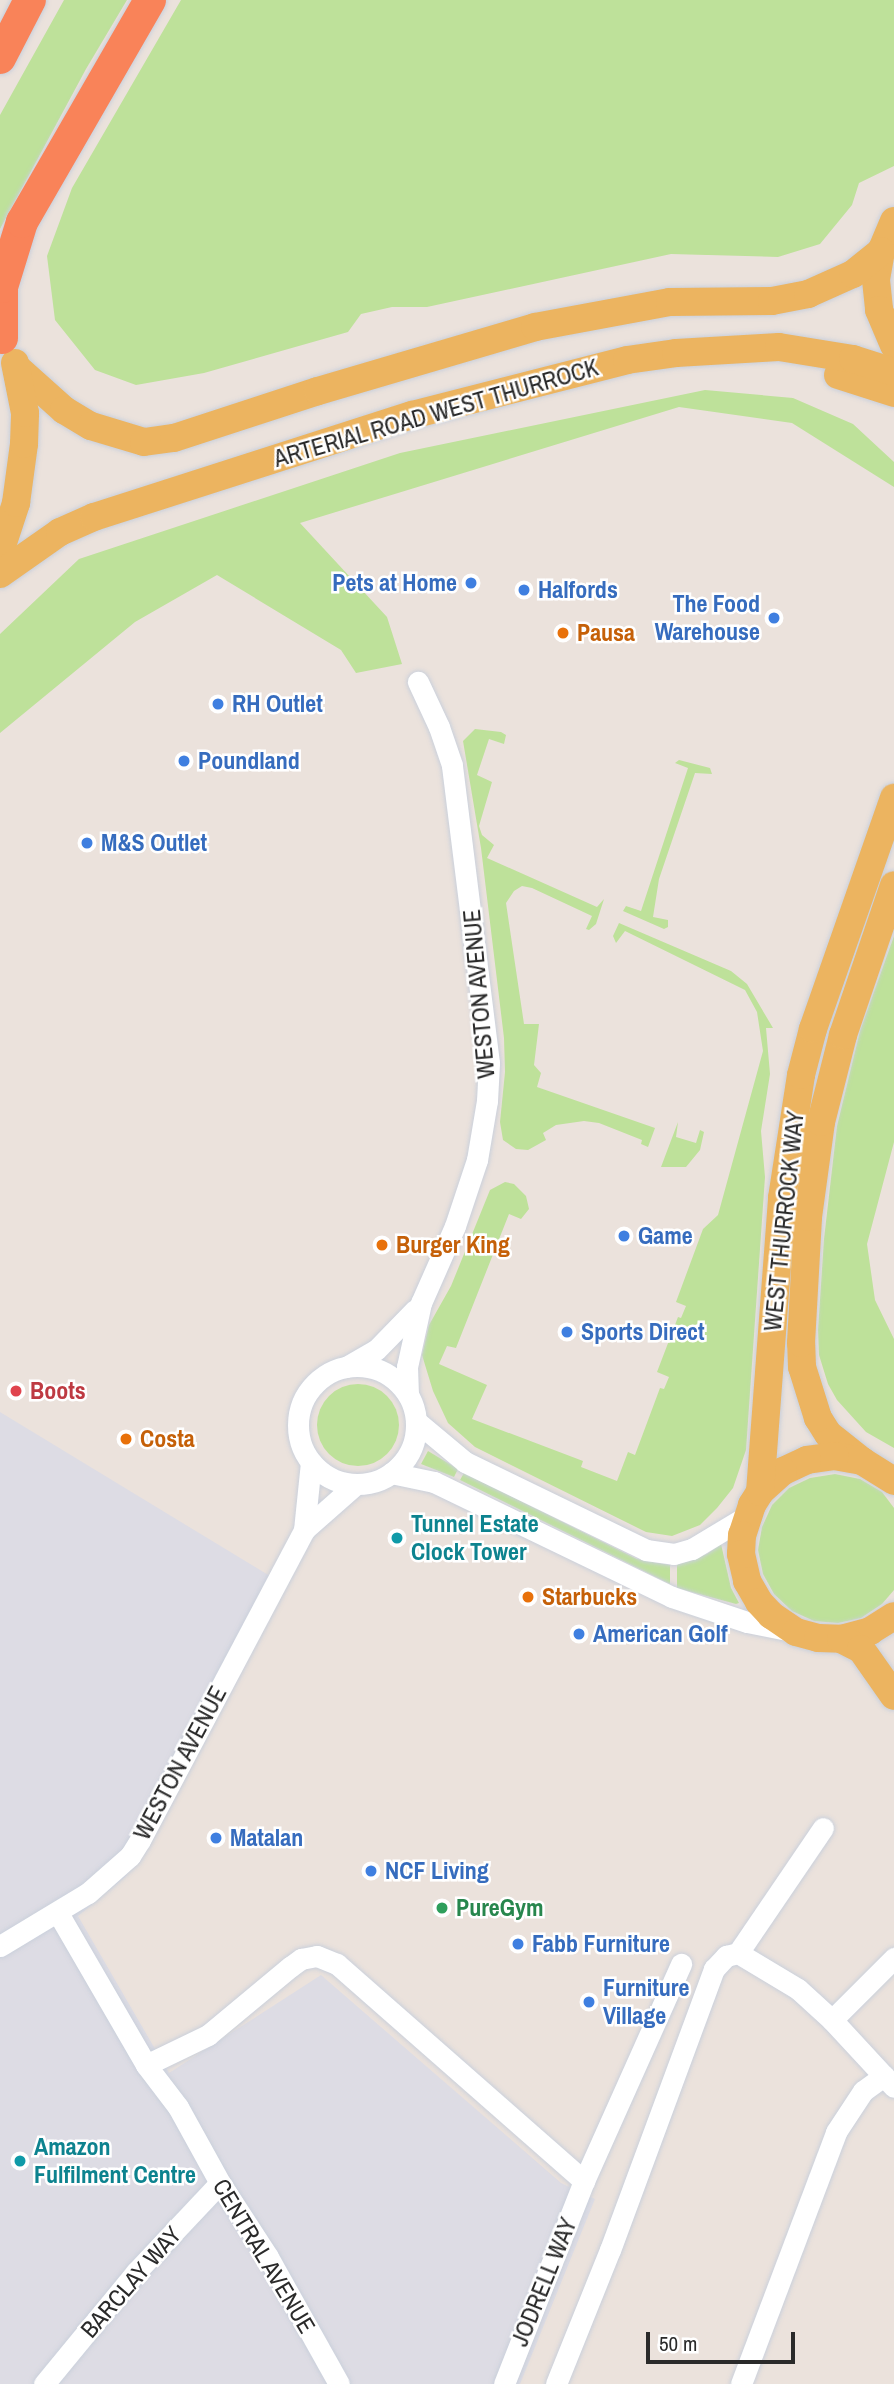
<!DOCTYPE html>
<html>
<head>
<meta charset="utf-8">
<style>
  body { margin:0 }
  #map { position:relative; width:894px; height:2384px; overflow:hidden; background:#ebe2dc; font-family:"Archivo Narrow",sans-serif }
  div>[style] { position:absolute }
  .industrial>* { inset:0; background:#dddce4 }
  .green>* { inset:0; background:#bee19a }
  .round { border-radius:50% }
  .roads { filter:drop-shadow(0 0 2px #cad0db) drop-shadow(0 0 2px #cad0db) }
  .minor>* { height:21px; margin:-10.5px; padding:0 10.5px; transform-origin:10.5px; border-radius:10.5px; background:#fff }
  .minor>.ring { margin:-10.5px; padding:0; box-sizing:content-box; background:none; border:21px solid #fff; border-radius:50% }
  .major>* { height:28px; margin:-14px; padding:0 14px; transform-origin:14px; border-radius:14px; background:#ecb460 }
  .highway>* { height:32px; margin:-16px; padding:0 16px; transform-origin:16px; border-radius:16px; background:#f98359 }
  .dots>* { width:19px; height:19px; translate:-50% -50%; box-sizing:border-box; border:4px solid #fff; border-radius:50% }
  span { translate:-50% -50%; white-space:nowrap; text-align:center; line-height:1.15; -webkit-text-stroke:5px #fff; paint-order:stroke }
  .street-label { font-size:24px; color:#2a2a2a }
  .shop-label { font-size:24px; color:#366cbe; font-weight:700 }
  .right { translate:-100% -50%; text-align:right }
  .left { translate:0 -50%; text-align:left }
  .food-label { font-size:24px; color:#c56008; font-weight:700 }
  .health-label { font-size:24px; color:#be3a42; font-weight:700 }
  .culture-label { font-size:24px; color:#0d838f; font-weight:700 }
  .leisure-label { font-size:24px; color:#27864d; font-weight:700 }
  .scale { position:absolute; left:646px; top:2332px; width:149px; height:32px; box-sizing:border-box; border:4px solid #2a2a2a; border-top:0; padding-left:9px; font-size:21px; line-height:24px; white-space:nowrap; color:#2a2a2a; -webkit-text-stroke:5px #fff; paint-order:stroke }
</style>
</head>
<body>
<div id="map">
  <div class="industrial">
    <i style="clip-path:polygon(0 1412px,283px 1584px,126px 1876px,78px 1916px,169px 2073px,321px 1975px,561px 2183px,595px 2199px,520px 2384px,0 2384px)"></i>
  </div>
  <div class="green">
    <i style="clip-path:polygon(64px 0,127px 0,86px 69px,0 229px,0 115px)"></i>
    <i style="clip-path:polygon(181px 0,894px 0,894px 166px,859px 183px,852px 205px,820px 244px,778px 257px,671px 254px,427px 307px,392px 307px,361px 314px,348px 332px,204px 373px,136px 385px,95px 370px,55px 320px,47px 256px,72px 188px)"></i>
    <i style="clip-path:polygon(705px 390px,793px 398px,853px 424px,894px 462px,894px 487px,792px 423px,679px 407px,300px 523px,387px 617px,402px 664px,356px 673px,341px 650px,217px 575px,135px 622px,0 733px,0 634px,79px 559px,400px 453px)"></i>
    <i style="clip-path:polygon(475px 729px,501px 732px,506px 735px,504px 744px,489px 739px,477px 775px,492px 782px,479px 826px,482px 835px,494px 845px,487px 858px,597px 907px,604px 899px,596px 924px,589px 930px,586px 929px,592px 916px,532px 888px,522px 886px,514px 891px,506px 903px,524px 1024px,539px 1024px,534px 1065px,541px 1073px,537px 1087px,655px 1128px,648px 1147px,641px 1144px,642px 1140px,599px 1123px,584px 1121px,556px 1125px,543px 1133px,546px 1140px,528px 1150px,516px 1149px,503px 1140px,500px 1122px,505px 1072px,504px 1038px,481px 848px,463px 741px)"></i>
    <i style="clip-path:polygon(679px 760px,710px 768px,712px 774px,695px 773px,659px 879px,653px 917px,668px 920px,668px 927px,664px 929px,623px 911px,626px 906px,641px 911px,688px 768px,675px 763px)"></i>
    <i style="clip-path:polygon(619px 923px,731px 971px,747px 984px,773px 1028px,766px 1028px,770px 1074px,761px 1131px,765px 1177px,746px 1450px,733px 1488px,717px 1508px,700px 1525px,672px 1536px,646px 1532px,475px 1447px,448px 1423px,433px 1391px,422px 1355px,429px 1325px,451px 1286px,490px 1190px,505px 1182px,514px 1184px,526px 1196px,529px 1209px,521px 1219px,509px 1214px,456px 1348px,447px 1346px,439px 1364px,487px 1385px,472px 1419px,583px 1461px,581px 1467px,617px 1481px,628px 1452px,635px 1455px,660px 1388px,664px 1389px,669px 1377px,657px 1372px,678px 1317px,681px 1318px,686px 1306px,676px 1302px,703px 1229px,718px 1215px,763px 1051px,757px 1012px,745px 990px,625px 931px,616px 943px,613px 936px)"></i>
    <i style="clip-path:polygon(894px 936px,894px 1142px,867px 1244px,875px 1300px,894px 1339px,894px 1448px,866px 1432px,837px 1400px,828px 1384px,819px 1355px,818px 1330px,824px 1239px,837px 1126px,860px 1031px)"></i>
    <i style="clip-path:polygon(678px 1122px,676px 1137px,696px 1143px,700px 1130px,704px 1132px,700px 1150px,686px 1167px,661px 1167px)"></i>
    <i class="round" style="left:317px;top:1384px;width:82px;height:82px"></i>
    <i style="clip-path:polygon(428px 1451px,458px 1469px,454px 1477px,421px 1464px)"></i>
    <i style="clip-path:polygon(464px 1473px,637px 1559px,670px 1565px,670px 1584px,460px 1480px)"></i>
    <i style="clip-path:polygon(835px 1474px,860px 1479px,882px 1492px,894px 1508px,894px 1590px,882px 1604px,861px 1618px,838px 1623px,814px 1621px,792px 1611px,774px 1594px,763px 1574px,758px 1550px,762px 1527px,772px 1505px,789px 1488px,810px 1478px)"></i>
    <i style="clip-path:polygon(721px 1544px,731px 1588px,739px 1603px,736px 1604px,677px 1588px,677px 1564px,707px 1554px)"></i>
  </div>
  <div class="roads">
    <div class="minor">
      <i class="ring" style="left:298px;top:1366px;width:97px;height:97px"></i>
      <i style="left:346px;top:1367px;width:34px;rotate:-30deg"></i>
      <i style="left:376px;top:1350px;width:56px;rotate:-45.7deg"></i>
      <i style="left:408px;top:1395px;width:28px;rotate:-92deg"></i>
      <i style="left:407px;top:1367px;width:66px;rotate:-77.7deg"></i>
      <i style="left:421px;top:1303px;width:84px;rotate:-66.2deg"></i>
      <i style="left:455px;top:1226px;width:70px;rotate:-71.6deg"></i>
      <i style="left:477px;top:1160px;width:60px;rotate:-80.4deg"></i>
      <i style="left:487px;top:1101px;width:38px;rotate:-87deg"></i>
      <i style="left:489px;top:1063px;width:300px;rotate:-97.1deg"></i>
      <i style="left:452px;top:765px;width:40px;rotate:-108.9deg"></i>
      <i style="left:439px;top:727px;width:50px;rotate:-115deg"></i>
      <i style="left:416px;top:1421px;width:64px;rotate:39.9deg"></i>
      <i style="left:465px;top:1462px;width:201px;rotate:25.9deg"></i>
      <i style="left:646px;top:1550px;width:28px;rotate:8deg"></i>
      <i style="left:674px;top:1554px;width:19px;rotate:-16deg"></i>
      <i style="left:692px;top:1549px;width:64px;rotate:-31deg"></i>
      <i style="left:391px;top:1473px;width:44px;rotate:11.8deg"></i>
      <i style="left:434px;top:1482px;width:264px;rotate:25.8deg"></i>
      <i style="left:672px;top:1597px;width:79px;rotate:18.4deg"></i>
      <i style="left:747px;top:1622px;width:41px;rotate:11.3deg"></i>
      <i style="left:304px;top:1530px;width:69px;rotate:-41.5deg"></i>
      <i style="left:58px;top:1913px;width:176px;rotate:59.9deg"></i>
      <i style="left:146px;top:2065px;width:53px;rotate:52.7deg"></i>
      <i style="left:178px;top:2107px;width:87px;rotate:61.1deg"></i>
      <i style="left:220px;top:2183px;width:88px;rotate:57deg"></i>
      <i style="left:268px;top:2257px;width:145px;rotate:60.8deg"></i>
      <i style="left:0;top:1946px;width:103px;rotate:-31.1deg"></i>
      <i style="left:88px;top:1893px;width:56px;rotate:-41.4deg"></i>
      <i style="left:130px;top:1856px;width:19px;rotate:-58deg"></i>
      <i style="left:140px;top:1840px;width:351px;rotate:-62.1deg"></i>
      <i style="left:304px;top:1530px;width:68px;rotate:-84.1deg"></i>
      <i style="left:738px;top:1953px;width:151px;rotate:-55.8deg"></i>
      <i style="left:832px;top:2020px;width:88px;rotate:-45deg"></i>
      <i style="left:146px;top:2065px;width:69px;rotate:-25.8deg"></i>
      <i style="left:208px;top:2035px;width:107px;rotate:-39.7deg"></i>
      <i style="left:290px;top:1967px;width:14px;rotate:-36deg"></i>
      <i style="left:301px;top:1959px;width:16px;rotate:-11deg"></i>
      <i style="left:317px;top:1956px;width:22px;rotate:22deg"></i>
      <i style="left:337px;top:1964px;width:329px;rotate:41.3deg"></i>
      <i style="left:44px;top:2384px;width:145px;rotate:-50.6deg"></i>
      <i style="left:136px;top:2272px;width:122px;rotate:-46.7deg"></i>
      <i style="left:504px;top:2384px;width:218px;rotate:-68.5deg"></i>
      <i style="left:584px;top:2181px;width:238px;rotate:-65.9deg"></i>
      <i style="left:556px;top:2384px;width:144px;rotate:-68.1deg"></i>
      <i style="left:610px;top:2250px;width:300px;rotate:-69.7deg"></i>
      <i style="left:714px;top:1969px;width:18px;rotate:-47deg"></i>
      <i style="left:726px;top:1956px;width:12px;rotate:-14deg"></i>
      <i style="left:738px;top:1953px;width:70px;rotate:31deg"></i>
      <i style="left:798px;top:1989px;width:46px;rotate:42.4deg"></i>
      <i style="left:832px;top:2020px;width:91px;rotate:47.2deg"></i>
      <i style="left:741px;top:2384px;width:269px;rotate:-69.3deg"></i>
      <i style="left:836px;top:2132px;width:49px;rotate:-56.6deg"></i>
      <i style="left:863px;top:2091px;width:26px;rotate:-36deg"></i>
    </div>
    <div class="major">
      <i style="left:894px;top:221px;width:33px;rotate:113deg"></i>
      <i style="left:881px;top:251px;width:29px;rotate:100deg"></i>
      <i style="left:876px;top:280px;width:30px;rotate:84deg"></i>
      <i style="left:879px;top:310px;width:38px;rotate:67deg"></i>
      <i style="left:17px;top:368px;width:63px;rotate:41.8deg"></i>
      <i style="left:64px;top:410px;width:31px;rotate:31deg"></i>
      <i style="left:91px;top:426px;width:55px;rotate:16.8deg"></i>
      <i style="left:144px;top:442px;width:30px;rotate:-8deg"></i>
      <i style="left:174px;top:438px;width:151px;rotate:-18.1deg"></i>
      <i style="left:318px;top:391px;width:226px;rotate:-16.4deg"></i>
      <i style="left:535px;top:327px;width:137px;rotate:-10.5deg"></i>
      <i style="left:670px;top:302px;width:102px;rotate:-0.6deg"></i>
      <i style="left:772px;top:301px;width:37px;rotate:-11deg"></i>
      <i style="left:808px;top:294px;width:49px;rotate:-24deg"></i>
      <i style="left:853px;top:274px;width:36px;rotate:-39deg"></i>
      <i style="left:838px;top:375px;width:59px;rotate:17.8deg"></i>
      <i style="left:0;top:552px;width:52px;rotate:-71.9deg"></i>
      <i style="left:16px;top:503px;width:60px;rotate:-82.3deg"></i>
      <i style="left:24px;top:444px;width:31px;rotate:-88deg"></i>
      <i style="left:25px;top:413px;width:51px;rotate:-101.3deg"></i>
      <i style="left:0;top:574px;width:73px;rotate:-35deg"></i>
      <i style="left:60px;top:532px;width:37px;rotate:-24deg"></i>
      <i style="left:94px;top:517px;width:334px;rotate:-17.8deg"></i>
      <i style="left:412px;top:415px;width:222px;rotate:-14.3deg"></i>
      <i style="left:627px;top:360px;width:49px;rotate:-8.1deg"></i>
      <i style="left:676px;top:353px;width:103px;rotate:-3.3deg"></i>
      <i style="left:779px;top:347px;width:75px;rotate:9.2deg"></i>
      <i style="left:853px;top:359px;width:43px;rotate:17.6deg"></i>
      <i style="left:862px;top:1461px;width:43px;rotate:-141.5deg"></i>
      <i style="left:828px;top:1434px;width:19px;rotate:-122deg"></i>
      <i style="left:818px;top:1418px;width:53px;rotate:-107.4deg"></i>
      <i style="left:802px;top:1367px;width:24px;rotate:-92deg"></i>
      <i style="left:801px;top:1343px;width:126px;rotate:-86.8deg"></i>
      <i style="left:808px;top:1217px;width:96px;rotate:-82.2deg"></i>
      <i style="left:821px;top:1122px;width:90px;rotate:-75.8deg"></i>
      <i style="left:843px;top:1035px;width:158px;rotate:-71.2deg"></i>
      <i style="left:894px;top:1481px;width:38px;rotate:-148deg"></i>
      <i style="left:862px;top:1461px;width:27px;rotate:-170deg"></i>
      <i style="left:835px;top:1456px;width:28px;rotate:172deg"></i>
      <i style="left:807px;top:1460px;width:26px;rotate:155deg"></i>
      <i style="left:783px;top:1471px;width:31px;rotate:138deg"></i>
      <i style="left:760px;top:1492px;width:15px;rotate:122deg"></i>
      <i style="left:752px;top:1505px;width:32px;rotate:108deg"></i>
      <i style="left:742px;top:1535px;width:19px;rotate:93deg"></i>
      <i style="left:741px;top:1554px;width:28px;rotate:77deg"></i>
      <i style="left:747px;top:1581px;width:24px;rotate:60deg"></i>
      <i style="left:759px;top:1602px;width:18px;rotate:47deg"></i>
      <i style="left:771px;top:1615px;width:30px;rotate:34deg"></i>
      <i style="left:796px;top:1632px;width:23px;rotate:15deg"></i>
      <i style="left:818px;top:1638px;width:23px;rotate:2deg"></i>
      <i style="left:841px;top:1639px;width:30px;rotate:-15deg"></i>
      <i style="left:870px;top:1631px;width:28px;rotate:-32deg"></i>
      <i style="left:760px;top:1492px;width:295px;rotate:-85.7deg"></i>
      <i style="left:782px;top:1198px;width:124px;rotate:-81.2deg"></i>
      <i style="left:801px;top:1075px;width:48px;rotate:-75.4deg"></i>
      <i style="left:813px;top:1029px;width:245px;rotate:-70.7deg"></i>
      <i style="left:841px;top:1639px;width:22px;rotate:27deg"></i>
      <i style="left:861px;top:1649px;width:57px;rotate:54.9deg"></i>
    </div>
    <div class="highway">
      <i style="left:0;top:58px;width:65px;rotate:-62.7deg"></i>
      <i style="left:2px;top:338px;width:51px;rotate:-90deg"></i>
      <i style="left:2px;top:287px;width:68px;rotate:-72.9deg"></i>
      <i style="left:22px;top:222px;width:256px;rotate:-60deg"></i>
    </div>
  </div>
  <div class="dots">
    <i style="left:471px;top:583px;background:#3f7fe0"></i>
    <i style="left:524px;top:590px;background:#3f7fe0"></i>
    <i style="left:774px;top:618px;background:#3f7fe0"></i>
    <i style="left:563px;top:633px;background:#e8710a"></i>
    <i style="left:218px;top:704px;background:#3f7fe0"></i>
    <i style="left:184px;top:761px;background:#3f7fe0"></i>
    <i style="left:87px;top:843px;background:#3f7fe0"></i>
    <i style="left:624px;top:1236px;background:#3f7fe0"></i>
    <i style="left:382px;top:1245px;background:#e8710a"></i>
    <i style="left:567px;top:1332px;background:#3f7fe0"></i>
    <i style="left:16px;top:1391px;background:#e0444e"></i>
    <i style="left:126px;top:1439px;background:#e8710a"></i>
    <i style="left:397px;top:1538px;background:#0f9aa8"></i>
    <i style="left:528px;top:1597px;background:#e8710a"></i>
    <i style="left:579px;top:1634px;background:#3f7fe0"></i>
    <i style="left:216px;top:1838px;background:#3f7fe0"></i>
    <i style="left:371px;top:1871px;background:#3f7fe0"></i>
    <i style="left:442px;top:1908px;background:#2e9e5b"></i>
    <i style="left:518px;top:1944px;background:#3f7fe0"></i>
    <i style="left:589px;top:2002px;background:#3f7fe0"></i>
    <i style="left:20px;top:2161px;background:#0f9aa8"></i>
  </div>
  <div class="street-label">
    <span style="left:436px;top:413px;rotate:-16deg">ARTERIAL ROAD WEST THURROCK</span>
    <span style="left:479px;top:994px;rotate:-95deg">WESTON AVENUE</span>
    <span style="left:784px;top:1221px;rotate:-84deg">WEST THURROCK WAY</span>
    <span style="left:180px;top:1763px;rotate:-62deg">WESTON AVENUE</span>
    <span style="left:264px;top:2256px;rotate:59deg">CENTRAL AVENUE</span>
    <span style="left:131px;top:2282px;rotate:-49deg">BARCLAY WAY</span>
    <span style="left:544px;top:2282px;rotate:-68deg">JODRELL WAY</span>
  </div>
  <div class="shop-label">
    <span class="right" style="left:457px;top:583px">Pets at Home</span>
    <span class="left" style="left:538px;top:590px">Halfords</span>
    <span class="right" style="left:760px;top:618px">The Food<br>Warehouse</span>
    <span class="left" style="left:232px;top:704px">RH Outlet</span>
    <span class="left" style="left:198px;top:761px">Poundland</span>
    <span class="left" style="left:101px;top:843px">M&amp;S Outlet</span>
    <span class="left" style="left:638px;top:1236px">Game</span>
    <span class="left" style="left:581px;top:1332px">Sports Direct</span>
    <span class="left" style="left:593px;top:1634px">American Golf</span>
    <span class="left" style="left:230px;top:1838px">Matalan</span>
    <span class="left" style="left:385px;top:1871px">NCF Living</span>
    <span class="left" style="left:532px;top:1944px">Fabb Furniture</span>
    <span class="left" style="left:603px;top:2002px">Furniture<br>Village</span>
  </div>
  <div class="food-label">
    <span class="left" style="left:577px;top:633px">Pausa</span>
    <span class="left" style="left:396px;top:1245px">Burger King</span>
    <span class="left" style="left:140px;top:1439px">Costa</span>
    <span class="left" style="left:542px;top:1597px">Starbucks</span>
  </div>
  <div class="health-label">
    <span class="left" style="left:30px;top:1391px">Boots</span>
  </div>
  <div class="culture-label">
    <span class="left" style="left:411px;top:1538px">Tunnel Estate<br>Clock Tower</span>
    <span class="left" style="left:34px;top:2161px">Amazon<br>Fulfilment Centre</span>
  </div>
  <div class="leisure-label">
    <span class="left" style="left:456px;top:1908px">PureGym</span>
  </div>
  <div class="scale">50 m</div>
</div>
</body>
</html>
